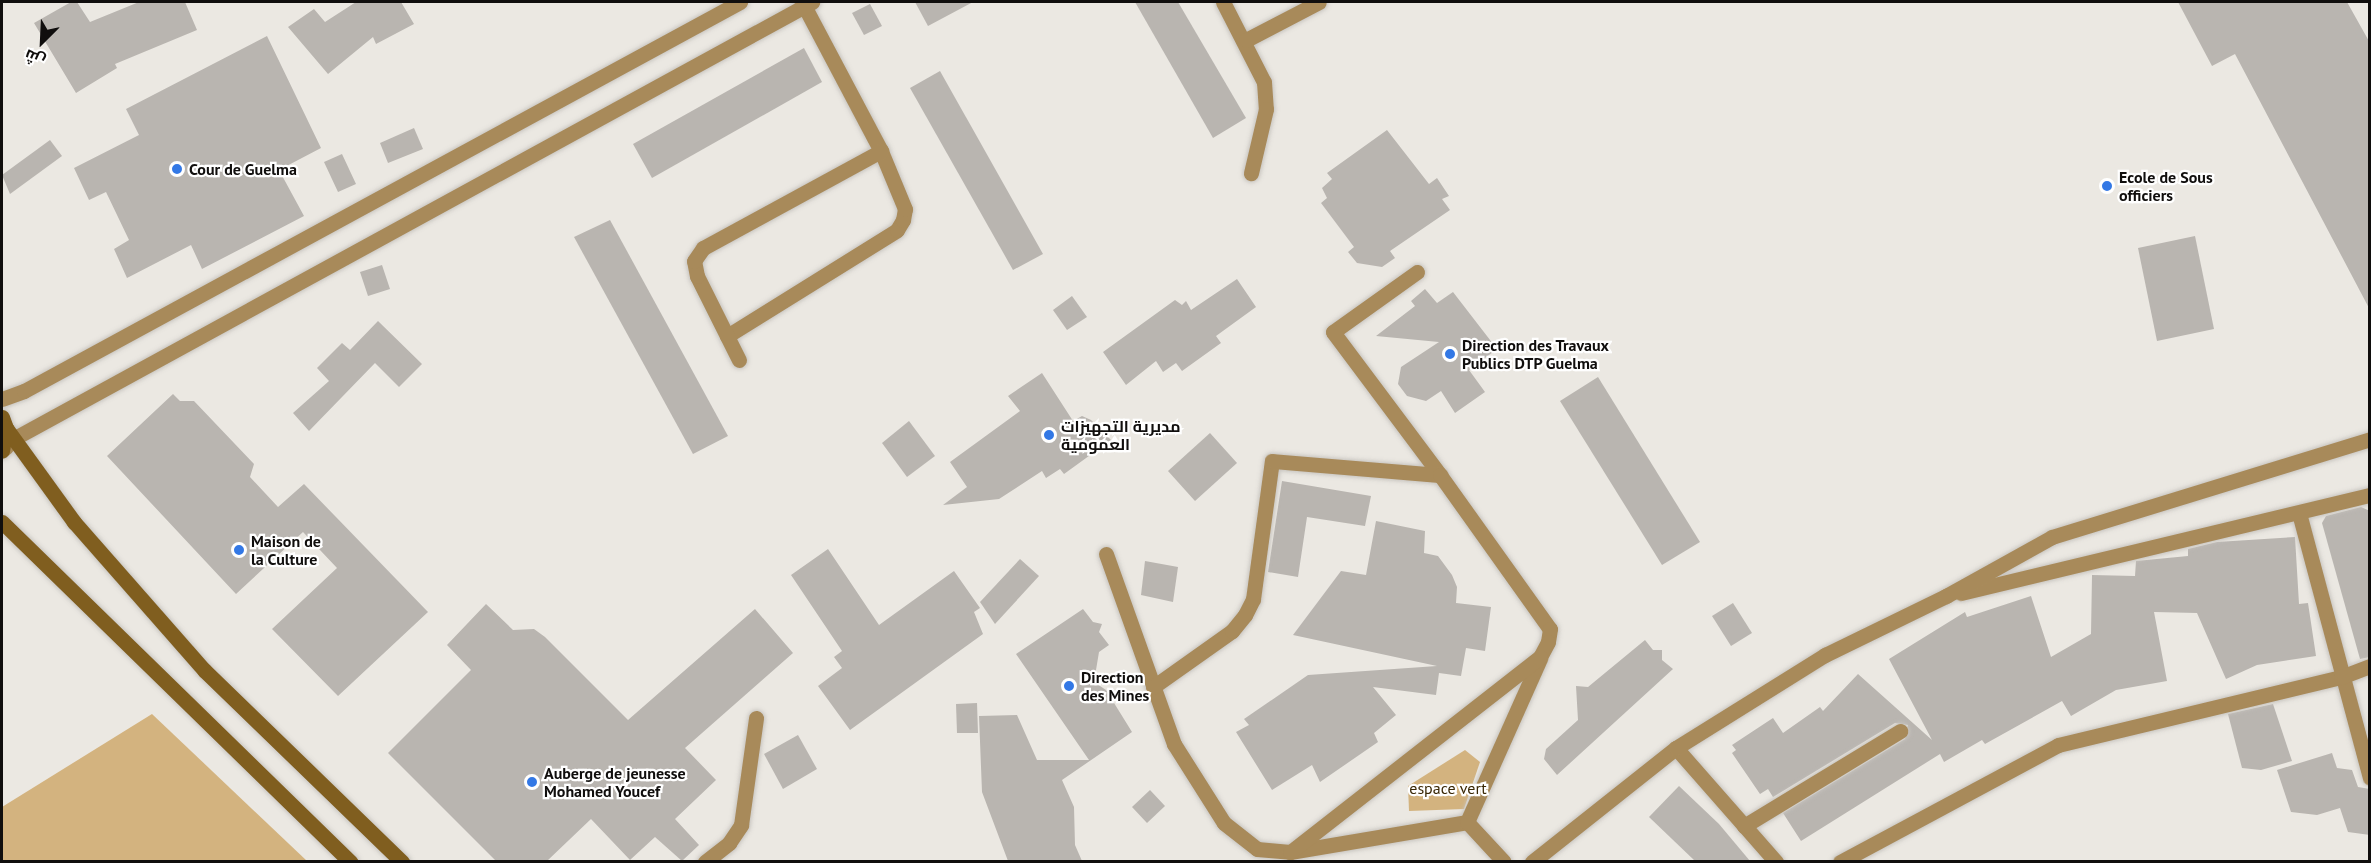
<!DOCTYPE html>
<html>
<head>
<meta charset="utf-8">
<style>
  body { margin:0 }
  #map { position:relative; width:2371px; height:863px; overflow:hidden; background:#ebe8e2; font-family:"PT Sans",Cairo,sans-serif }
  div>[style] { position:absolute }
  .green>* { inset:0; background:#d3b37f }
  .building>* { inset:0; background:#b9b5b0 }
  .roads { filter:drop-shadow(0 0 2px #c8c5c0) drop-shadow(0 0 2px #c8c5c0) }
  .lane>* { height:15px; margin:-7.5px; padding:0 7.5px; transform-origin:7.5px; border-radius:7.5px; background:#a88a5a }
  .street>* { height:15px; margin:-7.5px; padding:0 7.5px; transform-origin:7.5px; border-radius:7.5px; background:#a88a5a }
  .secondary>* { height:15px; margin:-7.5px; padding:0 7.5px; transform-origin:7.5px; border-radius:7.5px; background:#805e1f }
  .dots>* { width:16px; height:16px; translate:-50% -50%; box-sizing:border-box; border:3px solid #fff; border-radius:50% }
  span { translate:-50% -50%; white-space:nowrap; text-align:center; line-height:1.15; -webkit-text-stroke:4.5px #fff; paint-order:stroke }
  .poi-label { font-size:16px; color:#100e0d; font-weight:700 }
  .left { translate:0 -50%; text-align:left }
  .park-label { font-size:16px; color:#392705 }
  .frame { position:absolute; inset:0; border:3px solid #100e0d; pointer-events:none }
  .north { position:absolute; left:12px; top:12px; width:60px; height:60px; -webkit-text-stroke:4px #fff; paint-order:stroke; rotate:204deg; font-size:16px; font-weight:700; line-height:24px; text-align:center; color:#100e0d }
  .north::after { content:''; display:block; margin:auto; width:21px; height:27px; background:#100e0d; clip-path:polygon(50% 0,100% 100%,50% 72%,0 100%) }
</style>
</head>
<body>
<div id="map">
  <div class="green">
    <i style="clip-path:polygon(152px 714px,307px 861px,2px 861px,2px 807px)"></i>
    <i style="clip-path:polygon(1465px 750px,1480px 762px,1464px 809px,1409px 811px,1408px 786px)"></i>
  </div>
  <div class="building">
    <i style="clip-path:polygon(71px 2px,77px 2px,90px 22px,139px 2px,185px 2px,197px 30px,115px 64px,117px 68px,76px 93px,34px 23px)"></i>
    <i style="clip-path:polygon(356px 2px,401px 2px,414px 24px,376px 44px,373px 37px,328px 74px,288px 27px,314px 9px,325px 22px)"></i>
    <i style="clip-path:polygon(915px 2px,973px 2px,928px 26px)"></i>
    <i style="clip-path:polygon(1135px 2px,1178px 2px,1246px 118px,1213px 138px)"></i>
    <i style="clip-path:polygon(2178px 2px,2347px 2px,2370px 43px,2370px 310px,2235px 54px,2212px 66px)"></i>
    <i style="clip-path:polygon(870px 4px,882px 26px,864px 35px,852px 13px)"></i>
    <i style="clip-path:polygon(267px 36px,321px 148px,279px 170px,304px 216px,202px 269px,191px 245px,127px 278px,114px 249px,129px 240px,106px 192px,89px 200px,74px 168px,139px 135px,126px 109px)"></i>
    <i style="clip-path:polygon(804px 48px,822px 82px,652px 178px,633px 144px)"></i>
    <i style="clip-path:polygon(940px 71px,1043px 254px,1013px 270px,910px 88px)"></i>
    <i style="clip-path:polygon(414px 128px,423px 149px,388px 163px,380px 143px)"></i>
    <i style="clip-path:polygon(1387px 130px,1429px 184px,1437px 178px,1449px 196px,1442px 199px,1450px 210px,1390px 251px,1395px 258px,1382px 267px,1357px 263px,1348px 252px,1354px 247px,1321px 203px,1327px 198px,1322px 188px,1332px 179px,1327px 173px)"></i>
    <i style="clip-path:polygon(50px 140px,62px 156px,10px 194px,2px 175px)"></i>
    <i style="clip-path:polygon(342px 154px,356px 184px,338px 192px,324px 162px)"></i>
    <i style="clip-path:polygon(610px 220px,728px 436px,693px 454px,574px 237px)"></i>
    <i style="clip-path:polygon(2195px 236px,2214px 329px,2157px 341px,2138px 248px)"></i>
    <i style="clip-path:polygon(382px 265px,390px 289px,368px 296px,360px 272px)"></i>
    <i style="clip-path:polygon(1237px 279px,1256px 307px,1216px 336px,1221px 343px,1182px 371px,1176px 363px,1163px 372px,1156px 361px,1126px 385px,1103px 352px,1175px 300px,1182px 305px,1186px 301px,1191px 310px)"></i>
    <i style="clip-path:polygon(1425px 289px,1437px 303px,1453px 292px,1497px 349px,1469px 370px,1485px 392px,1455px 413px,1441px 391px,1426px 401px,1407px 396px,1398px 384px,1401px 367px,1439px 342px,1376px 336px,1415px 306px,1411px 301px)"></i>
    <i style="clip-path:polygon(1072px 296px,1087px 317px,1067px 330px,1053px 310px)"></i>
    <i style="clip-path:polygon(378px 321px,422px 364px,399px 387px,375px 363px,309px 431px,293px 413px,329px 381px,317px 368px,342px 343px,350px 350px)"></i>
    <i style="clip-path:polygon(1042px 373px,1073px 421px,1082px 416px,1091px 420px,1111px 440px,1064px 474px,1060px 469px,1046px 478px,1042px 471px,999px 499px,943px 505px,967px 487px,950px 462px,1020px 411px,1008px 396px)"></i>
    <i style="clip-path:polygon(1598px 377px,1700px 542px,1662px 565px,1560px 401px)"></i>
    <i style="clip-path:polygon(173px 394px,180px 401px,194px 401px,254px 464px,250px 477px,278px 507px,304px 484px,428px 612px,338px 696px,272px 629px,337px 568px,303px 532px,236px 594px,107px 456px)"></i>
    <i style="clip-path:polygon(909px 421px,935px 456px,907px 477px,882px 443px)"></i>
    <i style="clip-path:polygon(1210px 433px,1237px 463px,1195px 501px,1168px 471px)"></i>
    <i style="clip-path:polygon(1282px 481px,1371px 496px,1365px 526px,1307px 517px,1298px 577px,1268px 572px)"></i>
    <i style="clip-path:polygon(2361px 507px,2370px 511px,2370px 657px,2360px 659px,2322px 523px,2326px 516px)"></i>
    <i style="clip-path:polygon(1376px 521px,1425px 531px,1424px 553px,1438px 556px,1452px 575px,1457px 587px,1456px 603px,1491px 607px,1485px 651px,1466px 648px,1461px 676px,1439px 673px,1436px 695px,1373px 687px,1396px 715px,1374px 733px,1378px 742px,1320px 782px,1312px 765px,1272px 790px,1236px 732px,1249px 725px,1244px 719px,1308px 675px,1437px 666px,1293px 635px,1341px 571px,1366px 575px)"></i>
    <i style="clip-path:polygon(2295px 537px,2299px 604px,2308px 603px,2316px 656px,2257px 665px,2226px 679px,2197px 613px,2154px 612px,2167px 681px,2116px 690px,2071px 716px,2062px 701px,1985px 744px,1982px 740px,1944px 762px,1940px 754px,1801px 841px,1783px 813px,1905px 739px,1908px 725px,1895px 723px,1773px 797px,1768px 789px,1760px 794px,1732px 753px,1736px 750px,1732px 745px,1773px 718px,1783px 733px,1820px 707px,1823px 711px,1858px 674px,1932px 740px,1889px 659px,1965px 612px,1967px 617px,2031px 596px,2051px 657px,2091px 634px,2092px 575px,2135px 576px,2136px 561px,2188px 556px,2188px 549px,2217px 542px)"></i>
    <i style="clip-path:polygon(828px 549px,879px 625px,954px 571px,980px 608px,974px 612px,983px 634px,850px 730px,818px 686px,842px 668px,834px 657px,842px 651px,791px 575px)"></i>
    <i style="clip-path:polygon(1020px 559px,1039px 576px,995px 624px,980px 602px)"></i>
    <i style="clip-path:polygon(1145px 561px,1178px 567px,1173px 602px,1141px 595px)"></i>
    <i style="clip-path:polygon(1733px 603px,1752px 633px,1731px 646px,1712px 616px)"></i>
    <i style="clip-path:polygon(486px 604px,513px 630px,534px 629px,545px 637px,628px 720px,755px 609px,793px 653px,685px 748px,716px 780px,675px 819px,699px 845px,682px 861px,655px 837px,630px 860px,591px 819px,547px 861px,496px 861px,388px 753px,471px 670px,447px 645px)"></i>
    <i style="clip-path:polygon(1083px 609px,1093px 622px,1102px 624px,1099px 632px,1109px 645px,1099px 652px,1094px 682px,1106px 690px,1132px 732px,1062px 780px,1074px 807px,1075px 845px,1082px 861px,1008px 861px,982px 792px,979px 716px,1017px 715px,1037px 760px,1089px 760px,1016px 654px)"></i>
    <i style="clip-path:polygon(1645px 640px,1653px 650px,1662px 650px,1662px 660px,1673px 669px,1557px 775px,1544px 759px,1546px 749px,1578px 720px,1576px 686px,1588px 687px)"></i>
    <i style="clip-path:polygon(977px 703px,978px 733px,957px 733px,956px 704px)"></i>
    <i style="clip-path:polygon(2273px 704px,2292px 761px,2261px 770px,2242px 768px,2228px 714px)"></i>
    <i style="clip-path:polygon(798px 735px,817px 769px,783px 789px,764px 754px)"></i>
    <i style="clip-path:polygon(2332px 753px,2337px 768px,2352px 770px,2358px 787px,2370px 789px,2370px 835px,2348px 832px,2340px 808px,2317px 815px,2291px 812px,2277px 770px)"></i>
    <i style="clip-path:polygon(1679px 786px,1719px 824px,1750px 861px,1695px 861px,1649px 817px)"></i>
    <i style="clip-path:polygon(1150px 790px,1165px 806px,1147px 823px,1132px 807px)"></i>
  </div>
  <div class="roads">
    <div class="lane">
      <i style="left:1417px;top:272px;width:103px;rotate:144.5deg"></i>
      <i style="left:1333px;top:332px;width:179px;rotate:53.2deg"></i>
      <i style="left:1106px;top:554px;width:202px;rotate:70.3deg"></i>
      <i style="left:1174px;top:744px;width:93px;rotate:57.7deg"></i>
      <i style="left:1224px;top:823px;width:42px;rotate:38.2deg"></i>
      <i style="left:1257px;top:849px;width:33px;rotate:5deg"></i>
      <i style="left:1290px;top:852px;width:180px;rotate:-9.6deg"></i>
      <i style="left:1467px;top:822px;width:179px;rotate:-65.9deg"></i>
      <i style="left:1153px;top:687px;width:97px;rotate:-35.3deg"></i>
      <i style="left:1232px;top:631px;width:21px;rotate:-51deg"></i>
      <i style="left:1245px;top:615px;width:18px;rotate:-63deg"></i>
      <i style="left:1253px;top:599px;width:139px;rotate:-82.2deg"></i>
      <i style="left:1272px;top:461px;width:169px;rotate:4.8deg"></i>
      <i style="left:1440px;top:475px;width:189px;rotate:54.5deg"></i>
      <i style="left:1550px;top:629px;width:13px;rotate:99deg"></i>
      <i style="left:1548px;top:642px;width:17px;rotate:118deg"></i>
      <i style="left:1540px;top:657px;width:317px;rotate:142deg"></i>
      <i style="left:1467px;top:822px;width:54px;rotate:47.2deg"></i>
      <i style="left:705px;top:862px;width:31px;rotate:-38deg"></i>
      <i style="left:729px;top:843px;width:22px;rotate:-56deg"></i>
      <i style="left:741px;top:825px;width:108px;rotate:-82deg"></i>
    </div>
    <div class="street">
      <i style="left:1223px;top:2px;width:90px;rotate:62.9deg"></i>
      <i style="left:1264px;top:82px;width:27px;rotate:86deg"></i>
      <i style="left:1266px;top:109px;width:66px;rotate:103.2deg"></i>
      <i style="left:1246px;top:40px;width:82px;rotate:-27.5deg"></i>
      <i style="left:727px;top:336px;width:200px;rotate:-31.9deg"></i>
      <i style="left:897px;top:230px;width:12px;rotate:-59deg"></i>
      <i style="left:903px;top:220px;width:11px;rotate:-80deg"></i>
      <i style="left:905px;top:209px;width:63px;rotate:-112.5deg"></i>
      <i style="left:881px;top:151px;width:169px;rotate:-117.9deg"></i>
      <i style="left:739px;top:360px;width:94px;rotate:-116.6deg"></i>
      <i style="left:697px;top:276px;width:15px;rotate:-101deg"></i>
      <i style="left:694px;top:261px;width:16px;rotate:-55deg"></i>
      <i style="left:703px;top:248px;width:203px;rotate:-28.6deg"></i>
      <i style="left:2px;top:399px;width:23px;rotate:-20deg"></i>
      <i style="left:24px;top:391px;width:815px;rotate:-28.52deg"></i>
      <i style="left:5px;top:448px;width:12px;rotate:-48deg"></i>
      <i style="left:13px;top:439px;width:911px;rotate:-28.68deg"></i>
      <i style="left:2299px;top:513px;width:274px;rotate:75deg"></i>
      <i style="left:1961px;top:593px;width:421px;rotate:-13.5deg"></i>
      <i style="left:1676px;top:748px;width:152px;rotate:48.7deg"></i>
      <i style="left:1744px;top:826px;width:183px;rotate:-31.3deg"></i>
      <i style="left:1532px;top:862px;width:184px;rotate:-38.4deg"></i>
      <i style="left:1676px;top:748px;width:176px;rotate:-32deg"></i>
      <i style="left:1825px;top:655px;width:135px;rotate:-26deg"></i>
      <i style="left:1946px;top:596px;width:121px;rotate:-29.1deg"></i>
      <i style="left:2052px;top:537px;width:333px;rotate:-17.1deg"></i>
      <i style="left:1840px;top:862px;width:247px;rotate:-28.2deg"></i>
      <i style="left:2058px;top:745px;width:291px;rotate:-13.5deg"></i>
      <i style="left:2341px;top:677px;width:31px;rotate:-21deg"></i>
    </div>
    <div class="secondary">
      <i style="left:2px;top:417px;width:12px;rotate:70deg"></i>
      <i style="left:6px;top:428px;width:23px;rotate:100deg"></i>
      <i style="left:6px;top:428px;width:116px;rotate:54.1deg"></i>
      <i style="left:74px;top:522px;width:197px;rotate:48.7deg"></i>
      <i style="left:204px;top:670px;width:276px;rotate:44.1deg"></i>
      <i style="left:2px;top:522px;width:487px;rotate:44.3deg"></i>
    </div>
  </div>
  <div class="dots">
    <i style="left:177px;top:169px;background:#3378e5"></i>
    <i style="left:2107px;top:186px;background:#3378e5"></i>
    <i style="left:1450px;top:354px;background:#3378e5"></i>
    <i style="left:1049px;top:435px;background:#3378e5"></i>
    <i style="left:239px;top:550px;background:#3378e5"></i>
    <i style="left:1069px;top:686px;background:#3378e5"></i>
    <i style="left:532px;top:782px;background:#3378e5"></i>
  </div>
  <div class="poi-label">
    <span class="left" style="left:189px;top:169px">Cour de Guelma</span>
    <span class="left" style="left:2119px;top:186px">Ecole de Sous<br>officiers</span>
    <span class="left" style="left:1462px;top:354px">Direction des Travaux<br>Publics DTP Guelma</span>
    <span class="left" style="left:1061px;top:435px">مديرية التجهيزات<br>العمومية</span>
    <span class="left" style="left:251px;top:550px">Maison de<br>la Culture</span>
    <span class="left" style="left:1081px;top:686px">Direction<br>des Mines</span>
    <span class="left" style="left:544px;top:782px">Auberge de jeunesse<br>Mohamed Youcef</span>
  </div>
  <div class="park-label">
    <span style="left:1448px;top:788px">espace vert</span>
  </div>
  <div class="frame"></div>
  <div class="north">ش</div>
</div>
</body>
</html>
